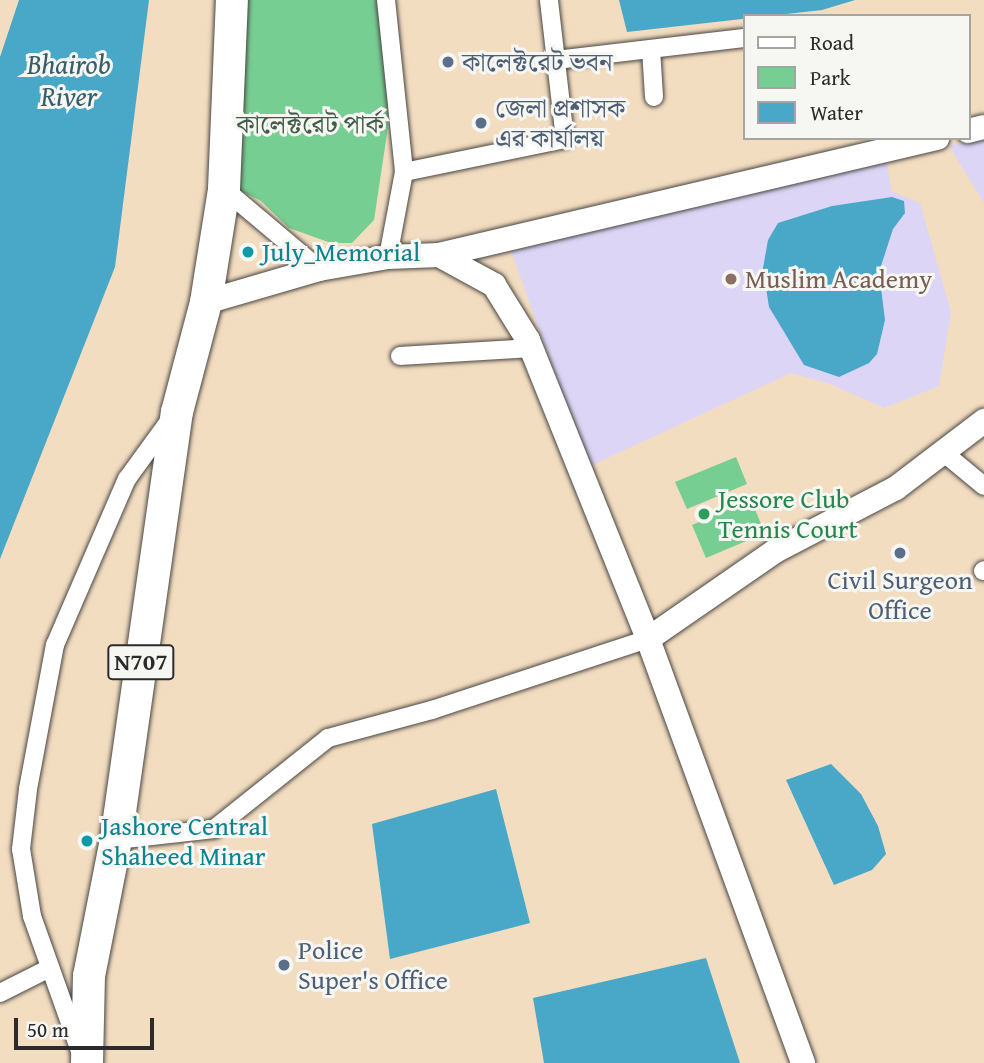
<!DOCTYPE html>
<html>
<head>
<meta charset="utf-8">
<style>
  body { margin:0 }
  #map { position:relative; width:984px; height:1063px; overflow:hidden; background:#f3ddc1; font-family:"Gentium Book Plus","Noto Serif Bengali",serif }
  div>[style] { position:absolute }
  .built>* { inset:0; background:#ddd5f6 }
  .green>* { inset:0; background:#77ce93 }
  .water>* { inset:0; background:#49a7c8 }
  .roads { filter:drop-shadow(0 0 2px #494642) drop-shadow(0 0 2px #494642) }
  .street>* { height:18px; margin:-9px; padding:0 9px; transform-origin:9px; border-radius:9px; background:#fff }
  .secondary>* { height:24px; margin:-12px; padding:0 12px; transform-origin:12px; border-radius:12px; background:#fff }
  .highway>* { height:32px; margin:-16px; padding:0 16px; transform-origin:16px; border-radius:16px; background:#fff }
  .dots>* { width:19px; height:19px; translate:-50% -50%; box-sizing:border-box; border:4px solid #f6f6f2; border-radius:50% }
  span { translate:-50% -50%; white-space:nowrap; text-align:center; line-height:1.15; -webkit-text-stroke:6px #f6f6f2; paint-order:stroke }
  .shield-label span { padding:2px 5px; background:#f6f6f2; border:2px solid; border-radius:5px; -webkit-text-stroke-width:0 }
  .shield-label { font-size:24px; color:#2b2b2b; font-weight:700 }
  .service-label { font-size:26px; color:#4e5e75 }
  .left { translate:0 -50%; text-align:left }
  .park-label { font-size:26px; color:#425c4a }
  .culture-label { font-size:26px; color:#0d838f }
  .education-label { font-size:26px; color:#785e54 }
  .leisure-label { font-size:26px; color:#27864d }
  .water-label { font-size:28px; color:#375d6a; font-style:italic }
  .legend { position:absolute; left:743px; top:14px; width:228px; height:126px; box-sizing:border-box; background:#f6f6f2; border:2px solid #a5a5a2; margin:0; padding:9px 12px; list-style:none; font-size:21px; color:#2b2b2b }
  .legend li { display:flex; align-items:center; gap:14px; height:35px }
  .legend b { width:35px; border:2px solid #a5a5a2 }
  .scale { position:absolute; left:14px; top:1018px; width:140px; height:32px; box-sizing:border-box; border:4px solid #2b2b2b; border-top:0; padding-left:9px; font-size:21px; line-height:24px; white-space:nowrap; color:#2b2b2b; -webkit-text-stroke:5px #f6f6f2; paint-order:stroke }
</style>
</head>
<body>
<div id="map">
  <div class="built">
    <i style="clip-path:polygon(984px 138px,984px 203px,949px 146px)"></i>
    <i style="clip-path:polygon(886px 154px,891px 191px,920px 203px,951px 312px,939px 386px,884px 408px,830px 384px,791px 373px,588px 467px,509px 245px)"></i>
  </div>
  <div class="green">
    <i style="clip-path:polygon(242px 0,378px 0,388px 80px,388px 127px,374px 220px,352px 243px,331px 243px,289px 228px,261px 201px,229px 185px)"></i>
    <i style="clip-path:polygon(736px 457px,747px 484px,687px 509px,675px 482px)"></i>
    <i style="clip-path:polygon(751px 500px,765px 533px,706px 558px,692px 525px)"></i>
  </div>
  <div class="water">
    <i style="clip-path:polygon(19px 0,149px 0,115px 267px,0 559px,0 57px)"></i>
    <i style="clip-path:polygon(619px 0,855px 0,822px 10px,627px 32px)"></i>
    <i style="clip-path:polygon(892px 197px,904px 201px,905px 213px,893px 229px,879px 272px,885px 320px,877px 354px,869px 363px,839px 377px,804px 365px,769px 307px,763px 268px,768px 240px,778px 223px,832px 206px)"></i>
    <i style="clip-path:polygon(831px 764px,861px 794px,878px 826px,886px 854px,872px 870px,834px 885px,786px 780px)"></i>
    <i style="clip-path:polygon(496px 789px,530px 923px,390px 959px,372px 824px)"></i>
    <i style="clip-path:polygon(706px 958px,740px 1063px,544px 1063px,533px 998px)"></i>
  </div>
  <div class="roads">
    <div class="street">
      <i style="left:386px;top:0;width:173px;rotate:84deg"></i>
      <i style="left:404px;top:172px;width:86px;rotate:100.7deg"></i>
      <i style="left:651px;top:49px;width:48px;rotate:86.4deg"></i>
      <i style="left:556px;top:60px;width:189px;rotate:-6.7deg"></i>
      <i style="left:404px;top:172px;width:164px;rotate:-11.6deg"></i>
      <i style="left:565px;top:139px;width:140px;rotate:-96.6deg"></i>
      <i style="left:224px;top:189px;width:124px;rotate:40.1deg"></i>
      <i style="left:400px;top:356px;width:132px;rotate:-3.5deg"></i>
      <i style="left:943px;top:452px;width:53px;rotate:39.7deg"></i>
      <i style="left:983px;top:571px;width:1px;rotate:-45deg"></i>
      <i style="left:116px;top:840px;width:99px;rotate:-6.4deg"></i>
      <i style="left:214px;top:829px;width:146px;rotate:-38.6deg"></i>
      <i style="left:328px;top:738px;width:108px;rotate:-15.1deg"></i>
      <i style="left:432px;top:710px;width:227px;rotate:-18.2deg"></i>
      <i style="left:0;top:993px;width:54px;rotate:-26.6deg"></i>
      <i style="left:80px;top:1051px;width:143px;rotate:-109.6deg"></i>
      <i style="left:32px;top:916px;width:68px;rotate:-99.3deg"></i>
      <i style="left:21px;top:849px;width:60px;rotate:-83.3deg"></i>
      <i style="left:28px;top:789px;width:147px;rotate:-79.4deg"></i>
      <i style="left:55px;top:645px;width:181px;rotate:-66.6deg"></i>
      <i style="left:127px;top:479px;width:77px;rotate:-54deg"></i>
    </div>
    <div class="secondary">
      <i style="left:968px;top:131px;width:16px;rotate:-14deg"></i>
      <i style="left:439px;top:255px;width:512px;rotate:-13.22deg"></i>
      <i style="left:206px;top:302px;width:118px;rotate:-16.3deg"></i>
      <i style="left:319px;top:269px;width:70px;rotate:-9.9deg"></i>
      <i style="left:388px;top:257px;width:51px;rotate:-2.2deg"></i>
      <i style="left:439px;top:255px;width:63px;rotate:28.6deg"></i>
      <i style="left:494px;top:285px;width:65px;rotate:58.3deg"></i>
      <i style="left:528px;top:340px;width:322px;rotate:68.1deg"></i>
      <i style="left:648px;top:639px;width:451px;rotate:69.9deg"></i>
      <i style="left:648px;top:639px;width:155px;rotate:-34.7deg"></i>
      <i style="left:775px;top:551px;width:136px;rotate:-27.5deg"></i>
      <i style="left:896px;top:488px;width:111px;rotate:-37.3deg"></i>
    </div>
    <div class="highway">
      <i style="left:87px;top:1063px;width:87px;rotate:-88.7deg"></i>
      <i style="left:89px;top:976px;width:139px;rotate:-78.8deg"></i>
      <i style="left:116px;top:840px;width:432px;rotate:-81.9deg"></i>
      <i style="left:177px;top:412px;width:114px;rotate:-75.2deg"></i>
      <i style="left:206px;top:302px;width:114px;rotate:-80.9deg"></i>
      <i style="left:224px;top:189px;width:189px;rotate:-87.6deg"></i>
    </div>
  </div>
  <div class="dots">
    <i style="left:448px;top:62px;background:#5c6f8a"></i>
    <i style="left:481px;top:123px;background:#5c6f8a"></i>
    <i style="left:248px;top:252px;background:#0f9aa8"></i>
    <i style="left:731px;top:279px;background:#8d6e63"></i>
    <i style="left:704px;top:514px;background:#2e9e5b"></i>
    <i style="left:900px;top:553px;background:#5c6f8a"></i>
    <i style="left:87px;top:841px;background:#0f9aa8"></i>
    <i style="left:284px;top:965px;background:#5c6f8a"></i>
  </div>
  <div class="shield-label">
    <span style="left:141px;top:662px">N707</span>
  </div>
  <div class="service-label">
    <span class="left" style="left:462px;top:62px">কালেক্টরেট ভবন</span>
    <span class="left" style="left:495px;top:123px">জেলা প্রশাসক<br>এর কার্যালয়</span>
    <span style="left:900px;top:595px">Civil Surgeon<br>Office</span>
    <span class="left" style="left:298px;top:965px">Police<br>Super's Office</span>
  </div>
  <div class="park-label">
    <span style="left:310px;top:124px">কালেক্টরেট পার্ক</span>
  </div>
  <div class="culture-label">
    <span class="left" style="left:262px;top:252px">July_Memorial</span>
    <span class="left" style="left:101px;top:841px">Jashore Central<br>Shaheed Minar</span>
  </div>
  <div class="education-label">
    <span class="left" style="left:745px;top:279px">Muslim Academy</span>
  </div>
  <div class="leisure-label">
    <span class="left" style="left:718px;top:514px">Jessore Club<br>Tennis Court</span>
  </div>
  <div class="water-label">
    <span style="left:69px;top:80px">Bhairob<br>River</span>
  </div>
  <ul class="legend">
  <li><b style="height:9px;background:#fff"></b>Road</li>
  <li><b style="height:19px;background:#77ce93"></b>Park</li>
  <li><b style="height:19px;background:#49a7c8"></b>Water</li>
  </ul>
  <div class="scale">50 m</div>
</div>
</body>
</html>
